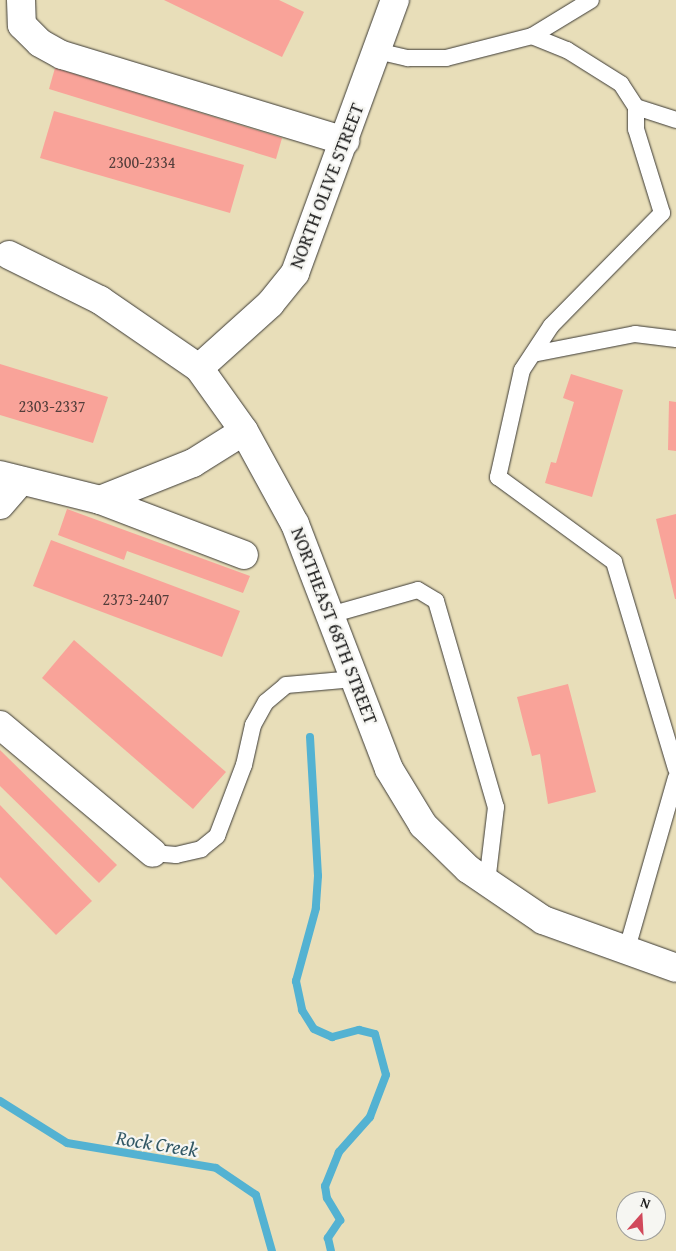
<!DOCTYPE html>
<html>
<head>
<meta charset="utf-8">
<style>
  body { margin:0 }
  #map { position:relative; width:676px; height:1251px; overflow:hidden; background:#e8deb9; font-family:"Gentium Book Plus",serif }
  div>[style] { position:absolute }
  .stream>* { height:8px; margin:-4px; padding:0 4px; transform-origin:4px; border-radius:4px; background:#53b2d2 }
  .building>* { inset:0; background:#f9a399 }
  .roads { filter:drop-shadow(0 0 1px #3b3934) drop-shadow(0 0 1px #3b3934) }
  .service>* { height:16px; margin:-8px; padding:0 8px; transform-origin:8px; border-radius:8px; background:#fff }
  .minor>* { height:28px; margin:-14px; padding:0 14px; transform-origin:14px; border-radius:14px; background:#fff }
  span { translate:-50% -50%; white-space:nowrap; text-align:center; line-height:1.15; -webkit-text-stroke:4.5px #f6f6f2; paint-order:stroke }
  .number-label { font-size:16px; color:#533e3b }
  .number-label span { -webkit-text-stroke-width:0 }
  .street-label { font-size:19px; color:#1c1c1c }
  .water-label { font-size:20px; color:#325865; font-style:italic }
  .north { position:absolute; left:616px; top:1191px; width:50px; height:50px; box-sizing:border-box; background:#f6f6f2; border:1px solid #9f9f9c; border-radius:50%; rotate:19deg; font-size:14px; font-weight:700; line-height:20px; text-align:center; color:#1c1c1c }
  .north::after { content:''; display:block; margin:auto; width:18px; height:22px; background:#d1495b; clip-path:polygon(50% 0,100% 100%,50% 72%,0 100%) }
</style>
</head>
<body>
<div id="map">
  <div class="stream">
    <i style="left:310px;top:737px;width:139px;rotate:86.7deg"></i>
    <i style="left:318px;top:876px;width:32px;rotate:94deg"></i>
    <i style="left:316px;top:908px;width:76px;rotate:105.3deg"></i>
    <i style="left:296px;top:981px;width:30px;rotate:78deg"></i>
    <i style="left:302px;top:1010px;width:22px;rotate:58deg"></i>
    <i style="left:314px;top:1029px;width:20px;rotate:24deg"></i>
    <i style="left:332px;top:1037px;width:28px;rotate:-15deg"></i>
    <i style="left:359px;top:1030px;width:16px;rotate:14deg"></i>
    <i style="left:375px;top:1034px;width:42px;rotate:75deg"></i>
    <i style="left:386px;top:1075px;width:45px;rotate:110.9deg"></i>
    <i style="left:370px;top:1117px;width:47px;rotate:131.5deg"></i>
    <i style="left:339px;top:1152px;width:37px;rotate:112deg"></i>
    <i style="left:325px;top:1186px;width:12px;rotate:81deg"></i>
    <i style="left:327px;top:1198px;width:26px;rotate:59deg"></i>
    <i style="left:340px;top:1220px;width:22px;rotate:124deg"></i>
    <i style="left:328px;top:1238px;width:13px;rotate:77deg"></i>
    <i style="left:0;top:1101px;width:79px;rotate:32.1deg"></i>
    <i style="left:67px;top:1143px;width:151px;rotate:9.5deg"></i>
    <i style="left:216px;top:1168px;width:48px;rotate:34deg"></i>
    <i style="left:256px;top:1195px;width:58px;rotate:74.1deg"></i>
  </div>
  <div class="building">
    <i style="clip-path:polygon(164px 0,279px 0,304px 12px,282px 57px)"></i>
    <i style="clip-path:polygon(55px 68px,282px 138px,276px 159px,49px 89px)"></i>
    <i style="clip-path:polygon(54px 111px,244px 165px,230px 213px,40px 158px)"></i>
    <i style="clip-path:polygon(0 364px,108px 397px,93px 443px,0 415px)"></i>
    <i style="clip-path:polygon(571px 374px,623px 390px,592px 497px,545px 483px,551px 462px,556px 463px,574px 402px,563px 398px)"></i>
    <i style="clip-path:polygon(669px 401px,676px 402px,676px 451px,668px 450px)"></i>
    <i style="clip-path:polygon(67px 509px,250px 576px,243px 593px,127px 551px,124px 560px,58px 535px)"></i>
    <i style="clip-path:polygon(676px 514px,676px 599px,675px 599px,656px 519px)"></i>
    <i style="clip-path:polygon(51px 540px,240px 611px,222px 657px,33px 586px)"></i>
    <i style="clip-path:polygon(74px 640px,226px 772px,193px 809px,42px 678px)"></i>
    <i style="clip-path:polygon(568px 684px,596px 792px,548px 804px,540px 754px,532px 756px,517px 697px)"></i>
    <i style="clip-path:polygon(0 750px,117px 865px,99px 883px,0 786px)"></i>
    <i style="clip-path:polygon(0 805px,92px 901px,56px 935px,0 877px)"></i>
  </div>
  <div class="roads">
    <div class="service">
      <i style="left:532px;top:36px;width:38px;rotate:22deg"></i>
      <i style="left:567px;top:50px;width:64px;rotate:32.2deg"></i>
      <i style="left:621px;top:84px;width:27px;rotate:57deg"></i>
      <i style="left:636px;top:107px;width:22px;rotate:90deg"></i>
      <i style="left:636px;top:129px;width:88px;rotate:72.8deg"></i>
      <i style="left:662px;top:213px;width:158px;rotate:134.5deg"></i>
      <i style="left:551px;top:326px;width:53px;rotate:123.4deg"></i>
      <i style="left:522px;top:370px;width:110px;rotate:102.6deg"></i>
      <i style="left:498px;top:477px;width:144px;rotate:36.2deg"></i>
      <i style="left:614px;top:562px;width:216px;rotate:73.3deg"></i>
      <i style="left:377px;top:51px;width:32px;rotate:13deg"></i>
      <i style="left:408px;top:58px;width:38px"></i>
      <i style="left:446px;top:58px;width:89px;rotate:-14.3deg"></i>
      <i style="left:532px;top:36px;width:69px;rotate:-31.4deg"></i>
      <i style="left:636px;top:107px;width:42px;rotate:18deg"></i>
      <i style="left:533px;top:354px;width:104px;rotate:-11.1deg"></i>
      <i style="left:635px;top:334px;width:41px;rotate:7deg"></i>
      <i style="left:330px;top:615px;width:91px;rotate:-15.9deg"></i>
      <i style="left:418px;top:590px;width:21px;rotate:31deg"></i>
      <i style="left:436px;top:601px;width:215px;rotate:73.8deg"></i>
      <i style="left:496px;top:807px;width:76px;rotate:96.8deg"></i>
      <i style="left:153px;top:853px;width:23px;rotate:5deg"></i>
      <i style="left:176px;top:855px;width:26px;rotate:-13deg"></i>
      <i style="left:201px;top:849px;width:21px;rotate:-39deg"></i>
      <i style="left:217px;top:836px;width:76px;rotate:-69.2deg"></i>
      <i style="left:244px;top:765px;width:41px;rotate:-77.3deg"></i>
      <i style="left:253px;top:725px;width:26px;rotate:-61deg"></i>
      <i style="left:266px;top:702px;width:26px;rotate:-40deg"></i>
      <i style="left:286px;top:685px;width:69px;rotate:-5deg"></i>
      <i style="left:626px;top:952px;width:181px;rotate:-74deg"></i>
    </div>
    <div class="minor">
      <i style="left:21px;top:0;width:25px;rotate:88deg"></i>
      <i style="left:22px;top:25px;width:25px;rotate:45deg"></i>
      <i style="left:40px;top:43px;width:25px;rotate:29deg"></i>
      <i style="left:62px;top:55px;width:296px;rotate:16.9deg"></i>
      <i style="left:9px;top:255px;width:102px;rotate:26.3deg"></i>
      <i style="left:100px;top:300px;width:120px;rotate:34.5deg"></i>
      <i style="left:199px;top:368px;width:77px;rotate:54.5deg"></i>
      <i style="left:244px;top:431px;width:106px;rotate:61.3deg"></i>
      <i style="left:295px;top:524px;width:262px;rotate:69deg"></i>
      <i style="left:389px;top:769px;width:66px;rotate:58.7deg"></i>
      <i style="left:423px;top:825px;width:63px;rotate:44.4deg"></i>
      <i style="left:468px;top:869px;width:91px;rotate:34.2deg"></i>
      <i style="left:543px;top:920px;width:141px;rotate:19.8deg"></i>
      <i style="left:199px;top:368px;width:96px;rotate:-42deg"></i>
      <i style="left:270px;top:304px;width:40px;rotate:-51deg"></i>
      <i style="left:295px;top:273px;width:291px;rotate:-69.9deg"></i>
      <i style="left:0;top:475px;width:103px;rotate:14deg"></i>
      <i style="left:100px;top:500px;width:100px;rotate:-21.7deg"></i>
      <i style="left:193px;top:463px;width:60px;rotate:-32.1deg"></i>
      <i style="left:100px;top:500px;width:154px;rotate:20.9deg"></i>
      <i style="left:0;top:505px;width:32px;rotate:-49deg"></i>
      <i style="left:0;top:725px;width:199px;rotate:39.9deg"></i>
    </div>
  </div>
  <div class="number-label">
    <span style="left:142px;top:162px">2300-2334</span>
    <span style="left:52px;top:406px">2303-2337</span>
    <span style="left:136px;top:599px">2373-2407</span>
  </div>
  <div class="street-label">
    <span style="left:327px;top:186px;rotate:-69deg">NORTH OLIVE STREET</span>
    <span style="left:334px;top:626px;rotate:69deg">NORTHEAST 68TH STREET</span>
  </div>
  <div class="water-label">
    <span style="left:157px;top:1143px;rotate:9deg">Rock Creek</span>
  </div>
  <div class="north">N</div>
</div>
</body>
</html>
